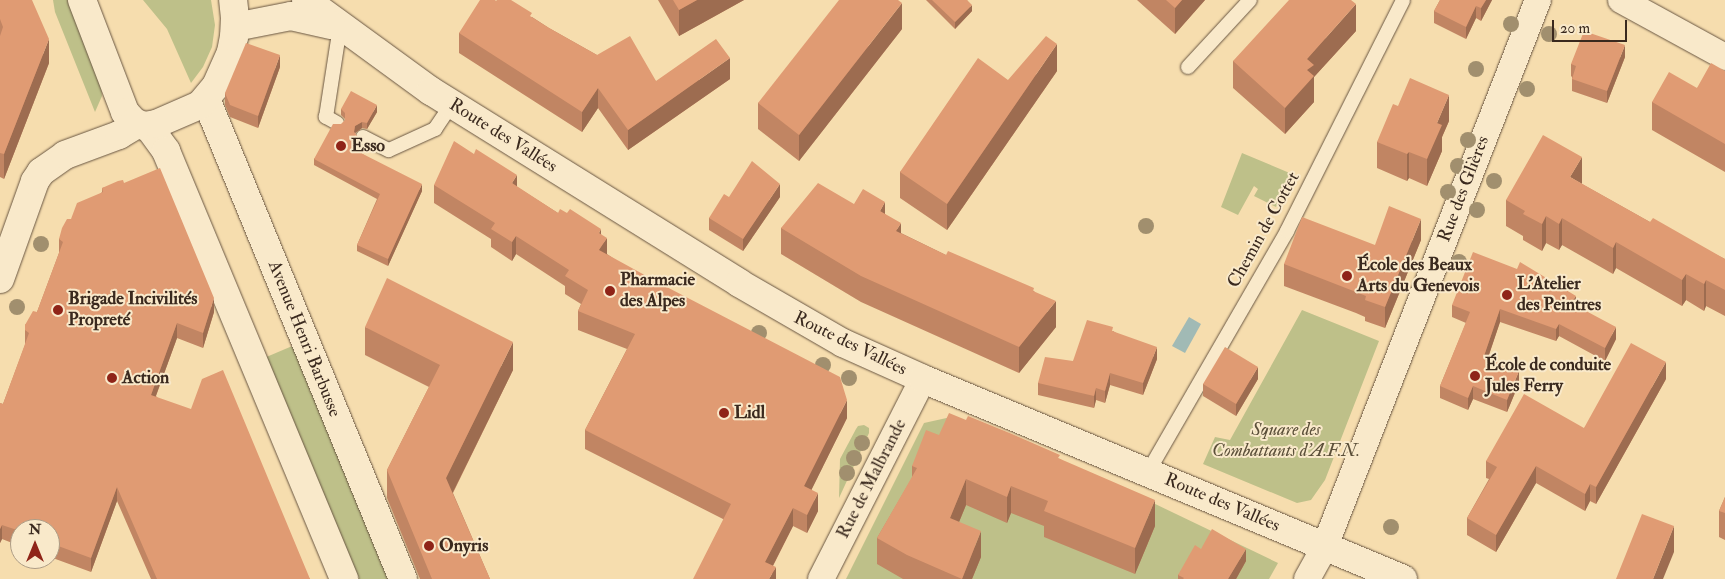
<!DOCTYPE html>
<html>
<head>
<meta charset="utf-8">
<style>
  body { margin:0 }
  #map { position:relative; width:1725px; height:579px; overflow:hidden; background:#f6ddae; font-family:"IM FELL Double Pica",serif }
  div>[style] { position:absolute }
  .green>* { inset:0; background:#bec089 }
  .water>* { inset:0; background:#a1bab5 }
  .roads { filter:drop-shadow(0 0 1px #695642) drop-shadow(0 0 1px #695642) }
  .service>* { height:14px; margin:-7px; padding:0 7px; transform-origin:7px; border-radius:7px; background:#f9e9ca }
  .minor>* { height:26px; margin:-13px; padding:0 13px; transform-origin:13px; border-radius:13px; background:#f9e9ca }
  .tertiary>* { height:28px; margin:-14px; padding:0 14px; transform-origin:14px; border-radius:14px; background:#f9e9ca }
  .secondary>* { height:28px; margin:-14px; padding:0 14px; transform-origin:14px; border-radius:14px; background:#f9e9ca }
  .trees>* { width:16px; height:16px; margin:-8px; border-radius:50%; background:#a18f6e }
  .wall>* { inset:0; background:#c18563 }
  .shaded-wall>* { inset:0; background:#9d6c50 }
  .building>* { inset:0; background:#e09b73 }
  .dots>* { width:14px; height:14px; translate:-50% -50%; box-sizing:border-box; border:2px solid #f9e9ca; border-radius:50% }
  span { translate:-50% -50%; white-space:nowrap; text-align:center; line-height:1.15; -webkit-text-stroke:4px #f9e9ca; paint-order:stroke }
  .street-label { font-size:18px; color:#3a291e }
  .poi-label { font-size:18px; color:#3a291e; font-weight:700 }
  .left { translate:0 -50%; text-align:left }
  .park-label { font-size:18px; color:#5b4f39; font-style:italic }
  .north { position:absolute; left:10px; top:519px; width:50px; height:50px; box-sizing:border-box; background:#f9e9ca; border:1px solid #ad9c85; border-radius:50%; rotate:0deg; font-size:14px; font-weight:700; line-height:20px; text-align:center; color:#3a291e }
  .north::after { content:''; display:block; margin:auto; width:18px; height:22px; background:#8f2418; clip-path:polygon(50% 0,100% 100%,50% 72%,0 100%) }
  .scale { position:absolute; left:1552px; top:20px; width:75px; height:22px; box-sizing:border-box; border:2px solid #3a291e; border-top:0; padding-left:6px; font-size:15px; line-height:18px; white-space:nowrap; color:#3a291e; -webkit-text-stroke:4px #f9e9ca; paint-order:stroke }
</style>
</head>
<body>
<div id="map">
  <div class="green">
    <i style="clip-path:polygon(53px 0,68px 0,101px 81px,102px 96px,95px 112px,55px 12px)"></i>
    <i style="clip-path:polygon(143px 0,211px 0,215px 25px,212px 47px,203px 67px,191px 83px,167px 29px)"></i>
    <i style="clip-path:polygon(1242px 153px,1292px 174px,1276px 207px,1254px 196px,1258px 189px,1254px 186px,1238px 215px,1221px 207px)"></i>
    <i style="clip-path:polygon(1302px 310px,1379px 341px,1325px 480px,1311px 500px,1297px 503px,1203px 464px,1215px 437px,1230px 440px)"></i>
    <i style="clip-path:polygon(297px 344px,394px 579px,356px 579px,264px 358px)"></i>
    <i style="clip-path:polygon(951px 417px,1124px 489px,1278px 563px,1269px 579px,846px 579px,924px 423px)"></i>
    <i style="clip-path:polygon(864px 425px,869px 428px,869px 433px,839px 498px,840px 459px,856px 429px,858px 426px)"></i>
  </div>
  <div class="water">
    <i style="clip-path:polygon(1189px 317px,1201px 324px,1185px 353px,1172px 346px)"></i>
  </div>
  <div class="roads">
    <div class="service">
      <i style="left:1188px;top:67px;width:91px;rotate:-47.2deg"></i>
      <i style="left:337px;top:123px;width:13px;rotate:-151deg"></i>
      <i style="left:326px;top:117px;width:91px;rotate:-81.2deg"></i>
      <i style="left:363px;top:137px;width:29px;rotate:27deg"></i>
      <i style="left:389px;top:150px;width:51px;rotate:-24.5deg"></i>
      <i style="left:435px;top:129px;width:30px;rotate:-56deg"></i>
      <i style="left:1148px;top:472px;width:278px;rotate:-60deg"></i>
      <i style="left:1287px;top:231px;width:258px;rotate:-63.3deg"></i>
    </div>
    <div class="minor">
      <i style="left:1621px;top:0;width:119px;rotate:28.7deg"></i>
      <i style="left:821px;top:579px;width:225px;rotate:-63deg"></i>
      <i style="left:1307px;top:579px;width:38px;rotate:-61deg"></i>
      <i style="left:1325px;top:546px;width:586px;rotate:-68.69deg"></i>
    </div>
    <div class="tertiary">
      <i style="left:206px;top:99px;width:519px;rotate:67.69deg"></i>
      <i style="left:148px;top:126px;width:31px;rotate:54deg"></i>
      <i style="left:166px;top:151px;width:464px;rotate:67.4deg"></i>
    </div>
    <div class="secondary">
      <i style="left:82px;top:0;width:120px;rotate:69deg"></i>
      <i style="left:125px;top:112px;width:13px;rotate:48deg"></i>
      <i style="left:134px;top:122px;width:11px;rotate:22deg"></i>
      <i style="left:144px;top:126px;width:12px;rotate:-9deg"></i>
      <i style="left:156px;top:124px;width:48px;rotate:-23.4deg"></i>
      <i style="left:200px;top:105px;width:25px;rotate:-50deg"></i>
      <i style="left:216px;top:86px;width:37px;rotate:-66deg"></i>
      <i style="left:231px;top:52px;width:15px;rotate:-79deg"></i>
      <i style="left:234px;top:37px;width:19px;rotate:-87deg"></i>
      <i style="left:235px;top:18px;width:18px;rotate:-96deg"></i>
      <i style="left:306px;top:0;width:155px;rotate:36.1deg"></i>
      <i style="left:431px;top:91px;width:363px;rotate:31.9deg"></i>
      <i style="left:739px;top:283px;width:120px;rotate:30deg"></i>
      <i style="left:843px;top:343px;width:88px;rotate:24.2deg"></i>
      <i style="left:923px;top:379px;width:520px;rotate:22.62deg"></i>
      <i style="left:235px;top:27px;width:57px;rotate:-11.1deg"></i>
      <i style="left:291px;top:16px;width:41px;rotate:12.7deg"></i>
      <i style="left:0;top:279px;width:104px;rotate:-70.3deg"></i>
      <i style="left:35px;top:181px;width:11px;rotate:-56deg"></i>
      <i style="left:41px;top:172px;width:29px;rotate:-35deg"></i>
      <i style="left:65px;top:155px;width:58px;rotate:-20.3deg"></i>
      <i style="left:119px;top:135px;width:21px;rotate:-31deg"></i>
    </div>
  </div>
  <div class="trees">
    <i style="left:1511px;top:24px"></i>
    <i style="left:1549px;top:34px"></i>
    <i style="left:1476px;top:69px"></i>
    <i style="left:1527px;top:89px"></i>
    <i style="left:1468px;top:140px"></i>
    <i style="left:1458px;top:166px"></i>
    <i style="left:1494px;top:181px"></i>
    <i style="left:1448px;top:192px"></i>
    <i style="left:1477px;top:210px"></i>
    <i style="left:1146px;top:226px"></i>
    <i style="left:41px;top:244px"></i>
    <i style="left:1459px;top:262px"></i>
    <i style="left:17px;top:307px"></i>
    <i style="left:759px;top:333px"></i>
    <i style="left:823px;top:365px"></i>
    <i style="left:849px;top:378px"></i>
    <i style="left:862px;top:443px"></i>
    <i style="left:854px;top:458px"></i>
    <i style="left:847px;top:473px"></i>
    <i style="left:1391px;top:527px"></i>
  </div>
  <div class="wall">
    <i style="clip-path:polygon(0 0,49px 63px,4px 179px,0 177px)"></i>
    <i style="clip-path:polygon(658px 0,744px 0,679px 36px)"></i>
    <i style="clip-path:polygon(926px 0,967px 0,972px 11px,955px 29px)"></i>
    <i style="clip-path:polygon(1137px 0,1205px 0,1175px 34px)"></i>
    <i style="clip-path:polygon(1440px 0,1492px 0,1481px 21px,1476px 18px,1466px 39px,1434px 23px,1434px 11px)"></i>
    <i style="clip-path:polygon(532px 17px,549px 28px,597px 55px,656px 81px,730px 79px,628px 150px,598px 108px,582px 132px,459px 53px,459px 33px)"></i>
    <i style="clip-path:polygon(902px 29px,799px 161px,758px 129px,758px 103px)"></i>
    <i style="clip-path:polygon(1356px 31px,1314px 77px,1314px 102px,1285px 134px,1233px 88px,1233px 61px)"></i>
    <i style="clip-path:polygon(1625px 57px,1607px 103px,1572px 91px,1572px 77px,1571px 76px,1571px 64px)"></i>
    <i style="clip-path:polygon(280px 67px,258px 128px,230px 117px,225px 105px,225px 93px)"></i>
    <i style="clip-path:polygon(1057px 71px,947px 230px,900px 198px,900px 172px,1008px 80px)"></i>
    <i style="clip-path:polygon(1725px 71px,1725px 172px,1652px 130px,1652px 102px,1697px 88px)"></i>
    <i style="clip-path:polygon(341px 109px,377px 112px,367px 129px,362px 128px,355px 133px,359px 145px,356px 150px,422px 191px,388px 266px,357px 251px,357px 245px,377px 199px,314px 165px,314px 159px,345px 121px,345px 119px,341px 115px)"></i>
    <i style="clip-path:polygon(1449px 121px,1442px 137px,1442px 151px,1427px 186px,1409px 178px,1407px 181px,1377px 168px,1377px 142px)"></i>
    <i style="clip-path:polygon(124px 183px,214px 312px,203px 348px,177px 338px,156px 396px,310px 579px,151px 579px,117px 501px,91px 572px,50px 557px,50px 529px,20px 529px,20px 546px,2px 539px,0 543px,0 403px,3px 404px,25px 345px,25px 325px,37px 312px,59px 253px,59px 239px,102px 192px,102px 188px)"></i>
    <i style="clip-path:polygon(1582px 184px,1650px 222px,1725px 259px,1725px 316px,1706px 306px,1704px 311px,1686px 300px,1682px 306px,1616px 268px,1613px 274px,1562px 245px,1559px 250px,1546px 243px,1542px 251px,1523px 240px,1523px 236px,1506px 226px,1506px 200px)"></i>
    <i style="clip-path:polygon(434px 185px,517px 187px,558px 213px,601px 234px,607px 254px,847px 418px,811px 490px,818px 511px,807px 533px,793px 526px,773px 566px,776px 579px,723px 519px,585px 449px,585px 430px,627px 349px,578px 330px,578px 311px,581px 304px,565px 294px,565px 286px,516px 254px,512px 261px,491px 247px,491px 239px,434px 203px)"></i>
    <i style="clip-path:polygon(780px 197px,743px 251px,709px 230px,709px 218px)"></i>
    <i style="clip-path:polygon(854px 204px,885px 214px,901px 233px,946px 255px,1034px 291px,1056px 327px,1019px 373px,861px 302px,781px 254px,781px 228px)"></i>
    <i style="clip-path:polygon(1421px 240px,1385px 328px,1365px 321px,1365px 317px,1356px 313px,1284px 286px,1284px 264px,1375px 245px)"></i>
    <i style="clip-path:polygon(1452px 305px,1576px 306px,1616px 339px,1605px 361px,1559px 336px,1556px 341px,1500px 322px,1488px 358px,1519px 383px,1507px 412px,1473px 399px,1468px 410px,1440px 398px,1440px 386px,1466px 323px,1452px 317px)"></i>
    <i style="clip-path:polygon(365px 327px,513px 370px,453px 493px,490px 579px,420px 579px,387px 498px,387px 470px,429px 387px,365px 355px)"></i>
    <i style="clip-path:polygon(1113px 331px,1157px 359px,1143px 395px,1110px 385px,1105px 403px,1096px 400px,1094px 408px,1038px 395px,1038px 383px,1073px 361px)"></i>
    <i style="clip-path:polygon(1258px 379px,1236px 416px,1203px 396px,1203px 384px)"></i>
    <i style="clip-path:polygon(1666px 379px,1596px 504px,1590px 501px,1585px 511px,1536px 483px,1496px 552px,1467px 535px,1467px 518px,1489px 479px,1486px 478px,1486px 461px,1584px 428px)"></i>
    <i style="clip-path:polygon(939px 435px,1060px 459px,1155px 526px,1135px 574px,1044px 537px,1044px 526px,1011px 513px,1007px 523px,966px 505px,959px 522px,981px 557px,972px 579px,903px 579px,877px 564px,877px 538px,912px 478px,912px 466px)"></i>
    <i style="clip-path:polygon(1725px 497px,1725px 540px,1719px 537px,1719px 511px)"></i>
    <i style="clip-path:polygon(1201px 549px,1246px 561px,1236px 579px,1178px 579px,1178px 575px)"></i>
  </div>
  <div class="shaded-wall">
    <i style="clip-path:polygon(697px 0,744px 0,679px 36px,679px 10px)"></i>
    <i style="clip-path:polygon(1182px 0,1205px 0,1175px 34px,1175px 8px)"></i>
    <i style="clip-path:polygon(1486px 0,1492px 0,1481px 21px,1481px 8px)"></i>
    <i style="clip-path:polygon(902px 3px,902px 29px,799px 161px,799px 135px)"></i>
    <i style="clip-path:polygon(1356px 4px,1356px 31px,1314px 77px,1314px 102px,1285px 134px,1285px 108px,1307px 59px)"></i>
    <i style="clip-path:polygon(972px 5px,972px 11px,955px 29px,955px 22px)"></i>
    <i style="clip-path:polygon(1476px 6px,1476px 18px,1466px 39px,1466px 27px)"></i>
    <i style="clip-path:polygon(49px 39px,49px 63px,4px 179px,4px 154px)"></i>
    <i style="clip-path:polygon(1057px 44px,1057px 71px,947px 230px,947px 204px)"></i>
    <i style="clip-path:polygon(1625px 45px,1625px 57px,1607px 103px,1607px 91px)"></i>
    <i style="clip-path:polygon(280px 55px,280px 67px,258px 128px,258px 116px)"></i>
    <i style="clip-path:polygon(730px 58px,730px 79px,628px 150px,628px 130px)"></i>
    <i style="clip-path:polygon(598px 88px,598px 108px,582px 132px,582px 112px)"></i>
    <i style="clip-path:polygon(1449px 95px,1449px 121px,1442px 137px,1442px 151px,1427px 186px,1427px 159px,1437px 123px)"></i>
    <i style="clip-path:polygon(377px 105px,377px 112px,367px 129px,367px 123px)"></i>
    <i style="clip-path:polygon(362px 122px,362px 128px,355px 133px,354px 132px,355px 126px)"></i>
    <i style="clip-path:polygon(359px 138px,359px 145px,353px 155px,353px 149px)"></i>
    <i style="clip-path:polygon(1409px 152px,1409px 178px,1407px 181px,1407px 154px)"></i>
    <i style="clip-path:polygon(1582px 157px,1582px 184px,1570px 177px)"></i>
    <i style="clip-path:polygon(517px 175px,517px 194px,512px 183px)"></i>
    <i style="clip-path:polygon(422px 184px,422px 191px,388px 266px,388px 259px)"></i>
    <i style="clip-path:polygon(780px 184px,780px 197px,743px 251px,743px 239px)"></i>
    <i style="clip-path:polygon(885px 202px,885px 228px,880px 211px)"></i>
    <i style="clip-path:polygon(1546px 216px,1546px 243px,1542px 251px,1542px 224px)"></i>
    <i style="clip-path:polygon(1562px 218px,1562px 245px,1559px 250px,1559px 224px)"></i>
    <i style="clip-path:polygon(1421px 219px,1421px 240px,1385px 328px,1385px 307px)"></i>
    <i style="clip-path:polygon(901px 223px,901px 249px,896px 231px)"></i>
    <i style="clip-path:polygon(601px 229px,601px 246px,607px 238px,607px 256px,599px 268px,599px 233px)"></i>
    <i style="clip-path:polygon(516px 236px,516px 254px,512px 261px,512px 242px)"></i>
    <i style="clip-path:polygon(1616px 242px,1616px 268px,1613px 274px,1613px 248px)"></i>
    <i style="clip-path:polygon(1686px 274px,1686px 300px,1682px 306px,1682px 280px)"></i>
    <i style="clip-path:polygon(1706px 280px,1706px 306px,1704px 311px,1704px 284px)"></i>
    <i style="clip-path:polygon(1576px 296px,1576px 308px,1571px 303px)"></i>
    <i style="clip-path:polygon(214px 298px,214px 312px,203px 348px,203px 333px)"></i>
    <i style="clip-path:polygon(1056px 301px,1056px 327px,1019px 373px,1019px 347px)"></i>
    <i style="clip-path:polygon(1500px 309px,1500px 322px,1484px 369px,1484px 356px)"></i>
    <i style="clip-path:polygon(177px 323px,177px 338px,151px 409px,151px 395px)"></i>
    <i style="clip-path:polygon(1559px 324px,1559px 336px,1556px 341px,1556px 329px)"></i>
    <i style="clip-path:polygon(1616px 327px,1616px 339px,1605px 361px,1605px 348px)"></i>
    <i style="clip-path:polygon(513px 342px,513px 370px,446px 506px,446px 478px)"></i>
    <i style="clip-path:polygon(1157px 347px,1157px 359px,1143px 395px,1143px 383px)"></i>
    <i style="clip-path:polygon(1666px 362px,1666px 379px,1596px 504px,1596px 487px)"></i>
    <i style="clip-path:polygon(1258px 367px,1258px 379px,1236px 416px,1236px 404px)"></i>
    <i style="clip-path:polygon(1519px 371px,1519px 383px,1507px 412px,1507px 400px)"></i>
    <i style="clip-path:polygon(1110px 373px,1110px 385px,1105px 403px,1105px 391px)"></i>
    <i style="clip-path:polygon(1473px 386px,1473px 399px,1468px 410px,1468px 398px)"></i>
    <i style="clip-path:polygon(1096px 388px,1096px 400px,1094px 408px,1094px 396px)"></i>
    <i style="clip-path:polygon(847px 400px,847px 418px,804px 505px,804px 486px)"></i>
    <i style="clip-path:polygon(1536px 466px,1536px 483px,1496px 552px,1496px 535px)"></i>
    <i style="clip-path:polygon(966px 479px,966px 505px,950px 544px,950px 518px)"></i>
    <i style="clip-path:polygon(1590px 484px,1590px 501px,1585px 511px,1585px 494px)"></i>
    <i style="clip-path:polygon(1011px 486px,1011px 513px,1007px 523px,1007px 497px)"></i>
    <i style="clip-path:polygon(117px 487px,117px 501px,91px 572px,91px 558px)"></i>
    <i style="clip-path:polygon(818px 493px,818px 511px,807px 533px,807px 515px)"></i>
    <i style="clip-path:polygon(1155px 500px,1155px 526px,1135px 574px,1135px 548px)"></i>
    <i style="clip-path:polygon(793px 508px,793px 526px,766px 579px,765px 562px)"></i>
    <i style="clip-path:polygon(2px 525px,2px 539px,0 543px,0 529px)"></i>
    <i style="clip-path:polygon(1674px 526px,1674px 552px,1663px 579px,1653px 579px)"></i>
    <i style="clip-path:polygon(981px 531px,981px 557px,972px 579px,962px 579px)"></i>
    <i style="clip-path:polygon(1246px 549px,1246px 561px,1236px 579px,1228px 579px)"></i>
    <i style="clip-path:polygon(776px 567px,776px 579px,769px 579px)"></i>
  </div>
  <div class="building">
    <i style="clip-path:polygon(0 0,32px 0,49px 39px,4px 154px,0 153px,0 36px,3px 27px,0 19px)"></i>
    <i style="clip-path:polygon(480px 0,495px 0,496px 1px,497px 0,511px 0,532px 13px,530px 16px,549px 28px,597px 55px,630px 36px,656px 81px,716px 39px,730px 58px,628px 130px,598px 88px,582px 112px,459px 33px)"></i>
    <i style="clip-path:polygon(673px 0,697px 0,679px 10px)"></i>
    <i style="clip-path:polygon(839px 0,898px 0,902px 3px,799px 135px,758px 103px)"></i>
    <i style="clip-path:polygon(932px 0,967px 0,972px 5px,955px 22px)"></i>
    <i style="clip-path:polygon(1166px 0,1182px 0,1175px 8px)"></i>
    <i style="clip-path:polygon(1289px 0,1351px 0,1356px 4px,1307px 59px,1314px 65px,1307px 70px,1314px 76px,1285px 108px,1233px 61px)"></i>
    <i style="clip-path:polygon(1440px 0,1486px 0,1481px 8px,1476px 6px,1466px 27px,1434px 11px)"></i>
    <i style="clip-path:polygon(1584px 31px,1625px 45px,1607px 91px,1572px 79px,1576px 66px,1571px 64px)"></i>
    <i style="clip-path:polygon(1046px 36px,1057px 44px,947px 204px,900px 172px,978px 58px,1008px 80px)"></i>
    <i style="clip-path:polygon(246px 43px,280px 55px,258px 116px,230px 105px,225px 93px)"></i>
    <i style="clip-path:polygon(1711px 63px,1725px 71px,1725px 144px,1652px 102px,1669px 72px,1697px 88px)"></i>
    <i style="clip-path:polygon(1410px 78px,1449px 95px,1437px 123px,1442px 125px,1427px 159px,1409px 152px,1407px 154px,1377px 142px,1393px 104px,1398px 106px)"></i>
    <i style="clip-path:polygon(351px 91px,377px 105px,367px 123px,362px 122px,355px 126px,354px 132px,359px 138px,353px 149px,422px 184px,388px 259px,357px 245px,380px 194px,314px 159px,333px 124px,341px 124px,345px 120px,345px 113px,341px 109px)"></i>
    <i style="clip-path:polygon(1543px 135px,1582px 157px,1570px 177px,1650px 222px,1653px 218px,1725px 259px,1725px 290px,1706px 280px,1704px 284px,1686px 274px,1682px 280px,1616px 242px,1613px 248px,1562px 218px,1559px 224px,1546px 216px,1542px 224px,1523px 214px,1525px 211px,1506px 200px)"></i>
    <i style="clip-path:polygon(454px 141px,474px 154px,476px 149px,517px 175px,512px 183px,558px 213px,560px 209px,567px 213px,570px 209px,601px 229px,599px 233px,607px 238px,599px 250px,661px 284px,840px 377px,847px 400px,804px 486px,818px 493px,807px 515px,793px 508px,765px 562px,776px 567px,769px 579px,693px 579px,731px 504px,585px 430px,635px 334px,578px 311px,588px 290px,565px 276px,569px 270px,516px 236px,512px 242px,491px 229px,495px 223px,434px 185px)"></i>
    <i style="clip-path:polygon(752px 161px,780px 184px,743px 239px,709px 218px,724px 194px,729px 197px)"></i>
    <i style="clip-path:polygon(160px 168px,214px 298px,203px 333px,177px 323px,151px 395px,191px 409px,202px 379px,223px 370px,310px 579px,157px 579px,117px 487px,91px 558px,50px 543px,50px 529px,20px 529px,20px 531px,2px 525px,0 529px,0 403px,3px 404px,29px 333px,25px 330px,25px 325px,33px 311px,37px 312px,63px 242px,59px 239px,62px 228px,67px 219px,71px 219px,77px 203px,103px 192px,102px 188px,118px 181px,123px 180px,124px 183px)"></i>
    <i style="clip-path:polygon(818px 183px,854px 204px,863px 189px,885px 202px,880px 211px,901px 223px,896px 231px,946px 255px,948px 251px,1034px 288px,1033px 291px,1056px 301px,1019px 347px,861px 276px,781px 228px)"></i>
    <i style="clip-path:polygon(1389px 206px,1421px 219px,1385px 307px,1365px 300px,1366px 296px,1356px 292px,1284px 264px,1302px 217px,1375px 245px)"></i>
    <i style="clip-path:polygon(1473px 252px,1517px 269px,1520px 262px,1576px 296px,1571px 303px,1616px 327px,1605px 348px,1559px 324px,1556px 329px,1500px 309px,1484px 356px,1519px 371px,1507px 400px,1473px 386px,1468px 398px,1440px 386px,1470px 312px,1452px 305px)"></i>
    <i style="clip-path:polygon(387px 278px,513px 342px,446px 478px,490px 579px,432px 579px,387px 470px,440px 365px,365px 327px)"></i>
    <i style="clip-path:polygon(1087px 320px,1113px 327px,1112px 331px,1157px 347px,1143px 383px,1110px 373px,1105px 391px,1096px 388px,1094px 396px,1038px 383px,1045px 357px,1073px 361px)"></i>
    <i style="clip-path:polygon(1631px 343px,1666px 362px,1596px 487px,1590px 484px,1585px 494px,1536px 466px,1496px 535px,1467px 518px,1497px 467px,1486px 461px,1524px 394px,1584px 428px)"></i>
    <i style="clip-path:polygon(1225px 347px,1258px 367px,1236px 404px,1203px 384px)"></i>
    <i style="clip-path:polygon(949px 413px,966px 420px,968px 416px,1012px 434px,1060px 455px,1058px 458px,1155px 500px,1135px 548px,1044px 511px,1048px 501px,1011px 486px,1007px 497px,966px 479px,950px 518px,981px 531px,962px 579px,907px 555px,877px 538px,917px 468px,912px 466px,926px 430px,939px 435px)"></i>
    <i style="clip-path:polygon(1725px 497px,1725px 513px,1719px 511px)"></i>
    <i style="clip-path:polygon(1642px 514px,1674px 526px,1653px 579px,1616px 579px)"></i>
    <i style="clip-path:polygon(1212px 529px,1246px 549px,1228px 579px,1183px 579px,1184px 578px,1178px 575px,1195px 545px,1201px 549px)"></i>
  </div>
  <div class="dots">
    <i style="left:341px;top:146px;background:#8f2418"></i>
    <i style="left:1347px;top:276px;background:#8f2418"></i>
    <i style="left:610px;top:291px;background:#8f2418"></i>
    <i style="left:1507px;top:295px;background:#8f2418"></i>
    <i style="left:58px;top:310px;background:#8f2418"></i>
    <i style="left:1475px;top:376px;background:#8f2418"></i>
    <i style="left:112px;top:378px;background:#8f2418"></i>
    <i style="left:724px;top:413px;background:#8f2418"></i>
    <i style="left:429px;top:546px;background:#8f2418"></i>
  </div>
  <div class="street-label">
    <span style="left:503px;top:136px;rotate:32deg">Route des Vallées</span>
    <span style="left:1464px;top:189px;rotate:-69deg">Rue des Glières</span>
    <span style="left:1264px;top:230px;rotate:-61deg">Chemin de Cottet</span>
    <span style="left:304px;top:339px;rotate:68deg">Avenue Henri Barbusse</span>
    <span style="left:850px;top:344px;rotate:26deg">Route des Vallées</span>
    <span style="left:872px;top:479px;rotate:-63deg">Rue de Malbrande</span>
    <span style="left:1222px;top:503px;rotate:23deg">Route des Vallées</span>
  </div>
  <div class="poi-label">
    <span class="left" style="left:351px;top:146px">Esso</span>
    <span class="left" style="left:1357px;top:276px">École des Beaux<br>Arts du Genevois</span>
    <span class="left" style="left:620px;top:291px">Pharmacie<br>des Alpes</span>
    <span class="left" style="left:1517px;top:295px">L'Atelier<br>des Peintres</span>
    <span class="left" style="left:68px;top:310px">Brigade Incivilités<br>Propreté</span>
    <span class="left" style="left:1485px;top:376px">École de conduite<br>Jules Ferry</span>
    <span class="left" style="left:122px;top:378px">Action</span>
    <span class="left" style="left:734px;top:413px">Lidl</span>
    <span class="left" style="left:439px;top:546px">Onyris</span>
  </div>
  <div class="park-label">
    <span style="left:1286px;top:441px">Square des<br>Combattants d'A.F.N.</span>
  </div>
  <div class="north">N</div>
  <div class="scale">20 m</div>
</div>
</body>
</html>
